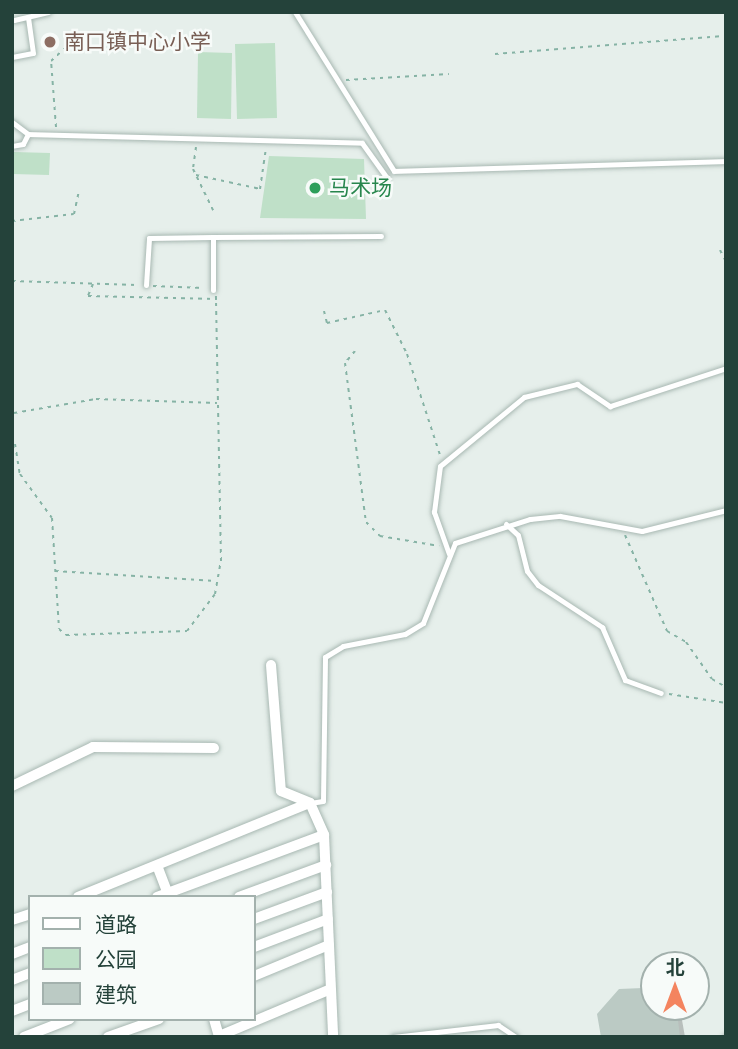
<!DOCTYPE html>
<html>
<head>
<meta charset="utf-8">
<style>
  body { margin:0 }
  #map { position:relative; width:738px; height:1049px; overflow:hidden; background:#e6efeb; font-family:"Archivo Narrow","Noto Sans SC",sans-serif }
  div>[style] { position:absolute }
  .green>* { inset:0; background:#bfe0c8 }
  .shadow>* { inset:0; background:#0003 }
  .building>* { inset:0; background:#bbcac4 }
  .path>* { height:2px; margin-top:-1px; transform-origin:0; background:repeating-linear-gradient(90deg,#86b3a5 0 3.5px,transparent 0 8.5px) }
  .roads { filter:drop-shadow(0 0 2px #a8b8b2) drop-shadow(0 0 2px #a8b8b2) }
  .lane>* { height:5px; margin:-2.5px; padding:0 2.5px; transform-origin:2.5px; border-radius:2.5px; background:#fff }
  .street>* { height:10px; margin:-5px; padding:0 5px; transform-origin:5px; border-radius:5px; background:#fff }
  .dots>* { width:19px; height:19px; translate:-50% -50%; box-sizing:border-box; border:4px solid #f7fbf9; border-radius:50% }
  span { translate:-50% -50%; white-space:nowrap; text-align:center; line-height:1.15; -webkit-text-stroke:5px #f7fbf9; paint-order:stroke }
  .education-label { font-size:21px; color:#785e54 }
  .left { translate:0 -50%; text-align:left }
  .leisure-label { font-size:21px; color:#27864d }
  .frame { position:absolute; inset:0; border:14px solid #24423a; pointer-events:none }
  .legend { position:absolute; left:28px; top:895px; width:228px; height:126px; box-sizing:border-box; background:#f7fbf9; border:2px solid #a3b1ad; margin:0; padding:9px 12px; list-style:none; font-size:21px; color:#24423a }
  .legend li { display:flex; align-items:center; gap:14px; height:35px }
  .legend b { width:35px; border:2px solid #a3b1ad }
  .north { position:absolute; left:640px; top:951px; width:70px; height:70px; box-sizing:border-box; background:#f7fbf9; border:2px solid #a3b1ad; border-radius:50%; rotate:0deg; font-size:19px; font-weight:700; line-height:28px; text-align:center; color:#24423a }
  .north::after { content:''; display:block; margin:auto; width:24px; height:32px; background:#f4845f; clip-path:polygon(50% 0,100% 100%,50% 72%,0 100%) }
</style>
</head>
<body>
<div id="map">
  <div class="green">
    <i style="clip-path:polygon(275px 43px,277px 118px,237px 119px,235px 44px)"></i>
    <i style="clip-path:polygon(198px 52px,232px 53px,231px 119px,197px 118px)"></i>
    <i style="clip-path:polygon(14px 152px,50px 153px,49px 175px,13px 174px)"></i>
    <i style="clip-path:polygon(269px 156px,364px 159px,366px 219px,260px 218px)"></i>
  </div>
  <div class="shadow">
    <i style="clip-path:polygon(654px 998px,654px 1007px,682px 1020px,685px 1037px,602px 1037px)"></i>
  </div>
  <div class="building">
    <i style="clip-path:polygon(643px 988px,654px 997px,654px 1007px,677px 1012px,680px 1037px,601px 1037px,597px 1014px,619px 989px)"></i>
  </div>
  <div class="path">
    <i style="left:495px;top:54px;width:232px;rotate:-4.5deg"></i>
    <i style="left:346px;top:80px;width:103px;rotate:-3.3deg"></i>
    <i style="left:56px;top:127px;width:66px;rotate:-94.3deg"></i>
    <i style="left:51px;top:61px;width:18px;rotate:-43deg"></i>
    <i style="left:196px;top:147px;width:22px;rotate:98deg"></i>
    <i style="left:193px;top:169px;width:46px;rotate:64deg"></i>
    <i style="left:196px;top:175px;width:66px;rotate:12.3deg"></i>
    <i style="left:260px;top:189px;width:41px;rotate:-81.7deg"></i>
    <i style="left:12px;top:221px;width:62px;rotate:-6.4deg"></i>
    <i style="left:74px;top:214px;width:25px;rotate:-78deg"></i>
    <i style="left:720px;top:250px;width:13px;rotate:63deg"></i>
    <i style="left:12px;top:281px;width:125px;rotate:1.8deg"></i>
    <i style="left:93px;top:284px;width:13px;rotate:113deg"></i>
    <i style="left:88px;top:296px;width:129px;rotate:1.3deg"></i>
    <i style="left:153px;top:286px;width:51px;rotate:2.2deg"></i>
    <i style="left:324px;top:311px;width:12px;rotate:76deg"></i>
    <i style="left:327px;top:323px;width:59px;rotate:-12.6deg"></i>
    <i style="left:385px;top:310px;width:49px;rotate:63.4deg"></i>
    <i style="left:407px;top:354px;width:106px;rotate:71.9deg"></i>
    <i style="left:355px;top:351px;width:16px;rotate:130deg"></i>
    <i style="left:345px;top:363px;width:160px;rotate:82.5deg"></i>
    <i style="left:366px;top:522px;width:20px;rotate:45deg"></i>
    <i style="left:380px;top:536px;width:60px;rotate:9.6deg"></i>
    <i style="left:12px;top:376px;width:68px;rotate:90deg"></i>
    <i style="left:14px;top:413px;width:83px;rotate:-9.7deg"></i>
    <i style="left:96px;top:399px;width:121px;rotate:1.9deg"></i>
    <i style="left:15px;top:444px;width:30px;rotate:81deg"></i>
    <i style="left:20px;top:474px;width:54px;rotate:54deg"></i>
    <i style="left:52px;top:518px;width:111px;rotate:86.4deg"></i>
    <i style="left:59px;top:629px;width:9px;rotate:41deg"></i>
    <i style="left:66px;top:635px;width:121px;rotate:-1.9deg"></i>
    <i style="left:187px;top:631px;width:46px;rotate:-52.9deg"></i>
    <i style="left:215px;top:594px;width:34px;rotate:-80deg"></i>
    <i style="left:221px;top:561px;width:265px;rotate:-91.1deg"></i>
    <i style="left:625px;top:535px;width:105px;rotate:66.4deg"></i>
    <i style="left:667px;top:631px;width:22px;rotate:30deg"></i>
    <i style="left:686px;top:642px;width:45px;rotate:54.9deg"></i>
    <i style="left:712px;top:679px;width:16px;rotate:30deg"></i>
    <i style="left:55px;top:571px;width:161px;rotate:3.6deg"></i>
    <i style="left:669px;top:694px;width:58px;rotate:9deg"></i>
  </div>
  <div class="roads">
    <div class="lane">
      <i style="left:295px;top:12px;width:187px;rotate:58.1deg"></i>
      <i style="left:394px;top:171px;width:332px;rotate:-1.7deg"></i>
      <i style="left:14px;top:20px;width:35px;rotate:-13deg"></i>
      <i style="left:12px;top:57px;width:21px;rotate:-11deg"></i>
      <i style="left:33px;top:53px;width:36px;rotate:-98deg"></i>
      <i style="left:12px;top:122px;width:20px;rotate:37deg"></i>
      <i style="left:28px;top:134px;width:11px;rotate:117deg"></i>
      <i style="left:23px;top:144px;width:11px;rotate:170deg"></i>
      <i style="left:28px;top:134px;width:334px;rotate:1.5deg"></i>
      <i style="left:362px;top:143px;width:43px;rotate:54.5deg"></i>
      <i style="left:146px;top:285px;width:47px;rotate:-86.3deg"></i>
      <i style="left:149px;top:238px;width:64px;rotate:-0.9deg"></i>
      <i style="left:213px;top:290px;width:53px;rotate:-90deg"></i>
      <i style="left:213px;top:237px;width:168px;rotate:-0.3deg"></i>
      <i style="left:506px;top:524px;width:16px;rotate:43deg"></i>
      <i style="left:518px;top:535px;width:37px;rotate:76deg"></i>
      <i style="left:527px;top:571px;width:18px;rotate:52deg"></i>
      <i style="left:538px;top:585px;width:77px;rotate:33.3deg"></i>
      <i style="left:602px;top:627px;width:58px;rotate:66.5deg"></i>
      <i style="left:625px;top:680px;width:38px;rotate:20deg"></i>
      <i style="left:449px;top:554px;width:45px;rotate:-109.7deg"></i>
      <i style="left:434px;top:512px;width:46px;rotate:-82.6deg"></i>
      <i style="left:440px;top:466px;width:109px;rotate:-39.4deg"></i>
      <i style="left:524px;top:397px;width:55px;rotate:-13.8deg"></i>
      <i style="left:577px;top:384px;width:40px;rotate:34deg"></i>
      <i style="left:610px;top:406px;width:122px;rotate:-18.1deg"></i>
      <i style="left:310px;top:803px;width:13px;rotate:-9deg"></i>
      <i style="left:323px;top:801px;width:144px;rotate:-89.2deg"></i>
      <i style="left:325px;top:657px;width:21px;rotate:-31deg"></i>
      <i style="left:343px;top:646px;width:63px;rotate:-11deg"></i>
      <i style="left:405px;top:634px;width:21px;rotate:-31deg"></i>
      <i style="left:423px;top:623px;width:86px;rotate:-68.2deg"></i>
      <i style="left:455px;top:543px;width:79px;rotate:-17.7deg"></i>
      <i style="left:530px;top:519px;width:30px;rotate:-6deg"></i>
      <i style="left:560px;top:516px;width:83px;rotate:10.4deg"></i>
      <i style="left:642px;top:531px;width:87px;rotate:-14deg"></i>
      <i style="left:393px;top:1037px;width:106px;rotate:-6.5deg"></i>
      <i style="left:498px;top:1025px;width:22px;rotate:34deg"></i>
      <i style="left:725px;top:1037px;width:1px;rotate:-45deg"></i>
    </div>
    <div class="street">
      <i style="left:271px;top:665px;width:126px;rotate:85.5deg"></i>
      <i style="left:281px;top:791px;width:31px;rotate:22deg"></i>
      <i style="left:310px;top:803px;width:35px;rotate:66deg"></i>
      <i style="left:324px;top:835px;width:202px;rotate:87.4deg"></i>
      <i style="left:12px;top:786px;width:90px;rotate:-25.7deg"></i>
      <i style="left:93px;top:747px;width:121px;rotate:0.5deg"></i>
      <i style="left:158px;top:868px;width:31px;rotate:69deg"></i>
      <i style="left:78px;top:897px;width:250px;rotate:-22.1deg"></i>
      <i style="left:157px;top:897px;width:178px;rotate:-20.4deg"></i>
      <i style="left:239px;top:897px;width:93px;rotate:-20.2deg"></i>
      <i style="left:254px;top:919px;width:78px;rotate:-20.3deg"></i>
      <i style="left:12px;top:920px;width:19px;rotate:-18deg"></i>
      <i style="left:254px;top:947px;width:79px;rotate:-20.7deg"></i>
      <i style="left:12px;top:954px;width:19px;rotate:-21deg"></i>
      <i style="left:254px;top:976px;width:81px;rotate:-22.5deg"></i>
      <i style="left:12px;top:980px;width:19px;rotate:-21deg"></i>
      <i style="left:12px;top:1011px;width:19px;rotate:-21deg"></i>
      <i style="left:214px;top:1019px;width:19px;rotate:74deg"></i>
      <i style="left:219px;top:1036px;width:121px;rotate:-22.8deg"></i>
      <i style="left:24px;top:1037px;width:49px;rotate:-21.4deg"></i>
      <i style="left:108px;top:1037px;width:54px;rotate:-19.4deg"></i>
    </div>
  </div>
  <div class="dots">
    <i style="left:50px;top:42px;background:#8d6e63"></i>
    <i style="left:315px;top:188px;background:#2e9e5b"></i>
  </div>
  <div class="education-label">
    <span class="left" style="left:64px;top:42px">南口镇中心小学</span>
  </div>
  <div class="leisure-label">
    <span class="left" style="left:329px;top:188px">马术场</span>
  </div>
  <div class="frame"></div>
  <ul class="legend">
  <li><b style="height:9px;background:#fff"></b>道路</li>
  <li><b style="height:19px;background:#bfe0c8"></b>公园</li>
  <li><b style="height:19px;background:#bbcac4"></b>建筑</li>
  </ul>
  <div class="north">北</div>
</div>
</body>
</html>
